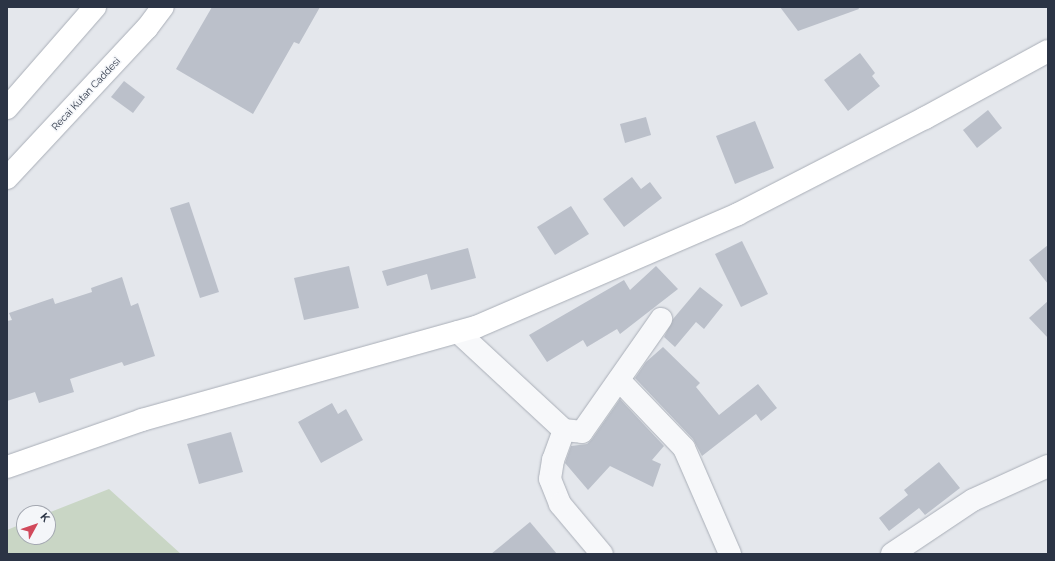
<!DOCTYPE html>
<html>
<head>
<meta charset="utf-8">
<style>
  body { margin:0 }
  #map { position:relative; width:1055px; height:561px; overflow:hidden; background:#e4e7ec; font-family:Raleway,sans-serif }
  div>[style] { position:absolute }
  .green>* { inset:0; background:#c9d6c5 }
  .building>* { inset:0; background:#bbc0ca }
  .roads { filter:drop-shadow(0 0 1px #a9aeb7) drop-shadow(0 0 1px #a9aeb7) }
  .street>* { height:22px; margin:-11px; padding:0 11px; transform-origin:11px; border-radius:11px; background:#f7f8fa }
  .secondary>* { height:22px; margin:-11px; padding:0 11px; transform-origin:11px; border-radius:11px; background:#fff }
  span { translate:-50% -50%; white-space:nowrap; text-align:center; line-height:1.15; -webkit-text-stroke:3px #f4f6f9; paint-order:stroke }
  .street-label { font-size:10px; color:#2b3445 }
  .frame { position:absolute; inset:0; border:8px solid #2b3445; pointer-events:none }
  .north { position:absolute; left:16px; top:505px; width:40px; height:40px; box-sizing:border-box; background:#f4f6f9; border:1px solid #a4a8b1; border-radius:50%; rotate:50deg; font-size:11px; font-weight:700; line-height:16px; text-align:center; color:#2b3445 }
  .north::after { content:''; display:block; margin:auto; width:14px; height:18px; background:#d1495b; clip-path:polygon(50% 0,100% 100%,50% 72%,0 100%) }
</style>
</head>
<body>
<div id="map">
  <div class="green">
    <i style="clip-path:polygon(109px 489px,181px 554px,7px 554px,7px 530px,24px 523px,24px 537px,48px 537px,48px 513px)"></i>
  </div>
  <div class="building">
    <i style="clip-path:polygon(212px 7px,320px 7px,299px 44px,294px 42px,253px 114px,176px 69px)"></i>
    <i style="clip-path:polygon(780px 7px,858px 7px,859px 9px,798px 31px)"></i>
    <i style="clip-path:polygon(860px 53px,875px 73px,872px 76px,880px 86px,848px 111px,824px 80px)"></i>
    <i style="clip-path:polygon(124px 81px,145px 97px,133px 113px,111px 97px)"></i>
    <i style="clip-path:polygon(988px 110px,1002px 128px,977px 148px,963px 130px)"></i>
    <i style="clip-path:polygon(646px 117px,651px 135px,625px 143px,620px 124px)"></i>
    <i style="clip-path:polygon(755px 121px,774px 168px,735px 184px,716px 136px)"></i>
    <i style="clip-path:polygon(632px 177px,641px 189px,650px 182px,662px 198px,624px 227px,603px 199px)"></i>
    <i style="clip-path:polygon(189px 202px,219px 292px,200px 298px,170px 208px)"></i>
    <i style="clip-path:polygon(571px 206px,589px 234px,555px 255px,537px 227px)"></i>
    <i style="clip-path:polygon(742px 241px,768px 294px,741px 307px,715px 254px)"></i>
    <i style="clip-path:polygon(1048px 245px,1048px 284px,1029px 260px)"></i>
    <i style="clip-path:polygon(468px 248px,476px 278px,431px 290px,427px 274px,387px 286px,382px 271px)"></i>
    <i style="clip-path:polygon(349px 266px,359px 308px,304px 320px,294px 278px)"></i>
    <i style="clip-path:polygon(656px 266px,678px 289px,620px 334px,617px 329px,587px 347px,583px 340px,547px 362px,529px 335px,624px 280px,630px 290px)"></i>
    <i style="clip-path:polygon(122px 277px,131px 306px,138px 303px,155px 356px,124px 366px,122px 362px,70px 379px,74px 392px,39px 403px,35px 392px,7px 401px,7px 321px,12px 320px,9px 313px,53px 298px,55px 304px,92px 292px,91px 288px)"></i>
    <i style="clip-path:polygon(700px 287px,723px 305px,704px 329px,696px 322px,675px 347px,664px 337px,673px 319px)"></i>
    <i style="clip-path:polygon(1048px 301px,1048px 338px,1029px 318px)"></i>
    <i style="clip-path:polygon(663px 347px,700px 383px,696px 387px,719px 415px,758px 384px,777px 408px,761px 421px,756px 414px,702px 456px,693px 439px,635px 378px,646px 362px)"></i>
    <i style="clip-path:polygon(620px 399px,664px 446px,652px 460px,661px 464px,653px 487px,610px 466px,588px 490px,565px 463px,571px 446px,587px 444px,592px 439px)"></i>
    <i style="clip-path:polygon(332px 403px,338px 414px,346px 409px,363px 440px,321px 463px,298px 422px)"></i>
    <i style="clip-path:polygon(231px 432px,243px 472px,199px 484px,187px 444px)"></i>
    <i style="clip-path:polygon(939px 462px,960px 488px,925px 515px,919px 508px,889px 531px,879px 518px,908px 495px,904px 490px)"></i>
    <i style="clip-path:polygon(530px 522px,557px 554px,491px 554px)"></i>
  </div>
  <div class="roads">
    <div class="street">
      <i style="left:458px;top:332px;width:144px;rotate:42.8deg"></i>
      <i style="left:564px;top:430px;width:32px;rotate:110deg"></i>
      <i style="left:553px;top:460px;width:19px;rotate:99deg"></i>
      <i style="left:550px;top:479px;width:27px;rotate:68deg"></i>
      <i style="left:560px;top:504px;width:65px;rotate:50deg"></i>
      <i style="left:619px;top:380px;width:94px;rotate:46.3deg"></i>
      <i style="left:684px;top:448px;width:116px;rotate:66.5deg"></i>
      <i style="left:564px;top:430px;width:18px;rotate:6deg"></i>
      <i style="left:582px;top:432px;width:138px;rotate:-55deg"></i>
      <i style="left:892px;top:554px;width:97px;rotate:-33.7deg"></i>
      <i style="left:973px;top:500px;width:82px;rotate:-24.4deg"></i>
    </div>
    <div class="secondary">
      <i style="left:7px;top:108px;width:134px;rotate:-48.9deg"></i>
      <i style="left:7px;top:178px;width:205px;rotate:-47deg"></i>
      <i style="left:147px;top:28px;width:26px;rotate:-53deg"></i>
      <i style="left:7px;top:467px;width:143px;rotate:-19.2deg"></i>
      <i style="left:142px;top:420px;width:347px;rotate:-15.6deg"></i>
      <i style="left:476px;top:327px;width:285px;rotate:-23.3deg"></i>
      <i style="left:738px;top:214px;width:210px;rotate:-27.2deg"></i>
      <i style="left:925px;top:118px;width:140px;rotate:-28.6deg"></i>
    </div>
  </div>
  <div class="street-label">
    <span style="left:86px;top:94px;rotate:-47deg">Recai Kutan Caddesi</span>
  </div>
  <div class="frame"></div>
  <div class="north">K</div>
</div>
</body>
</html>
